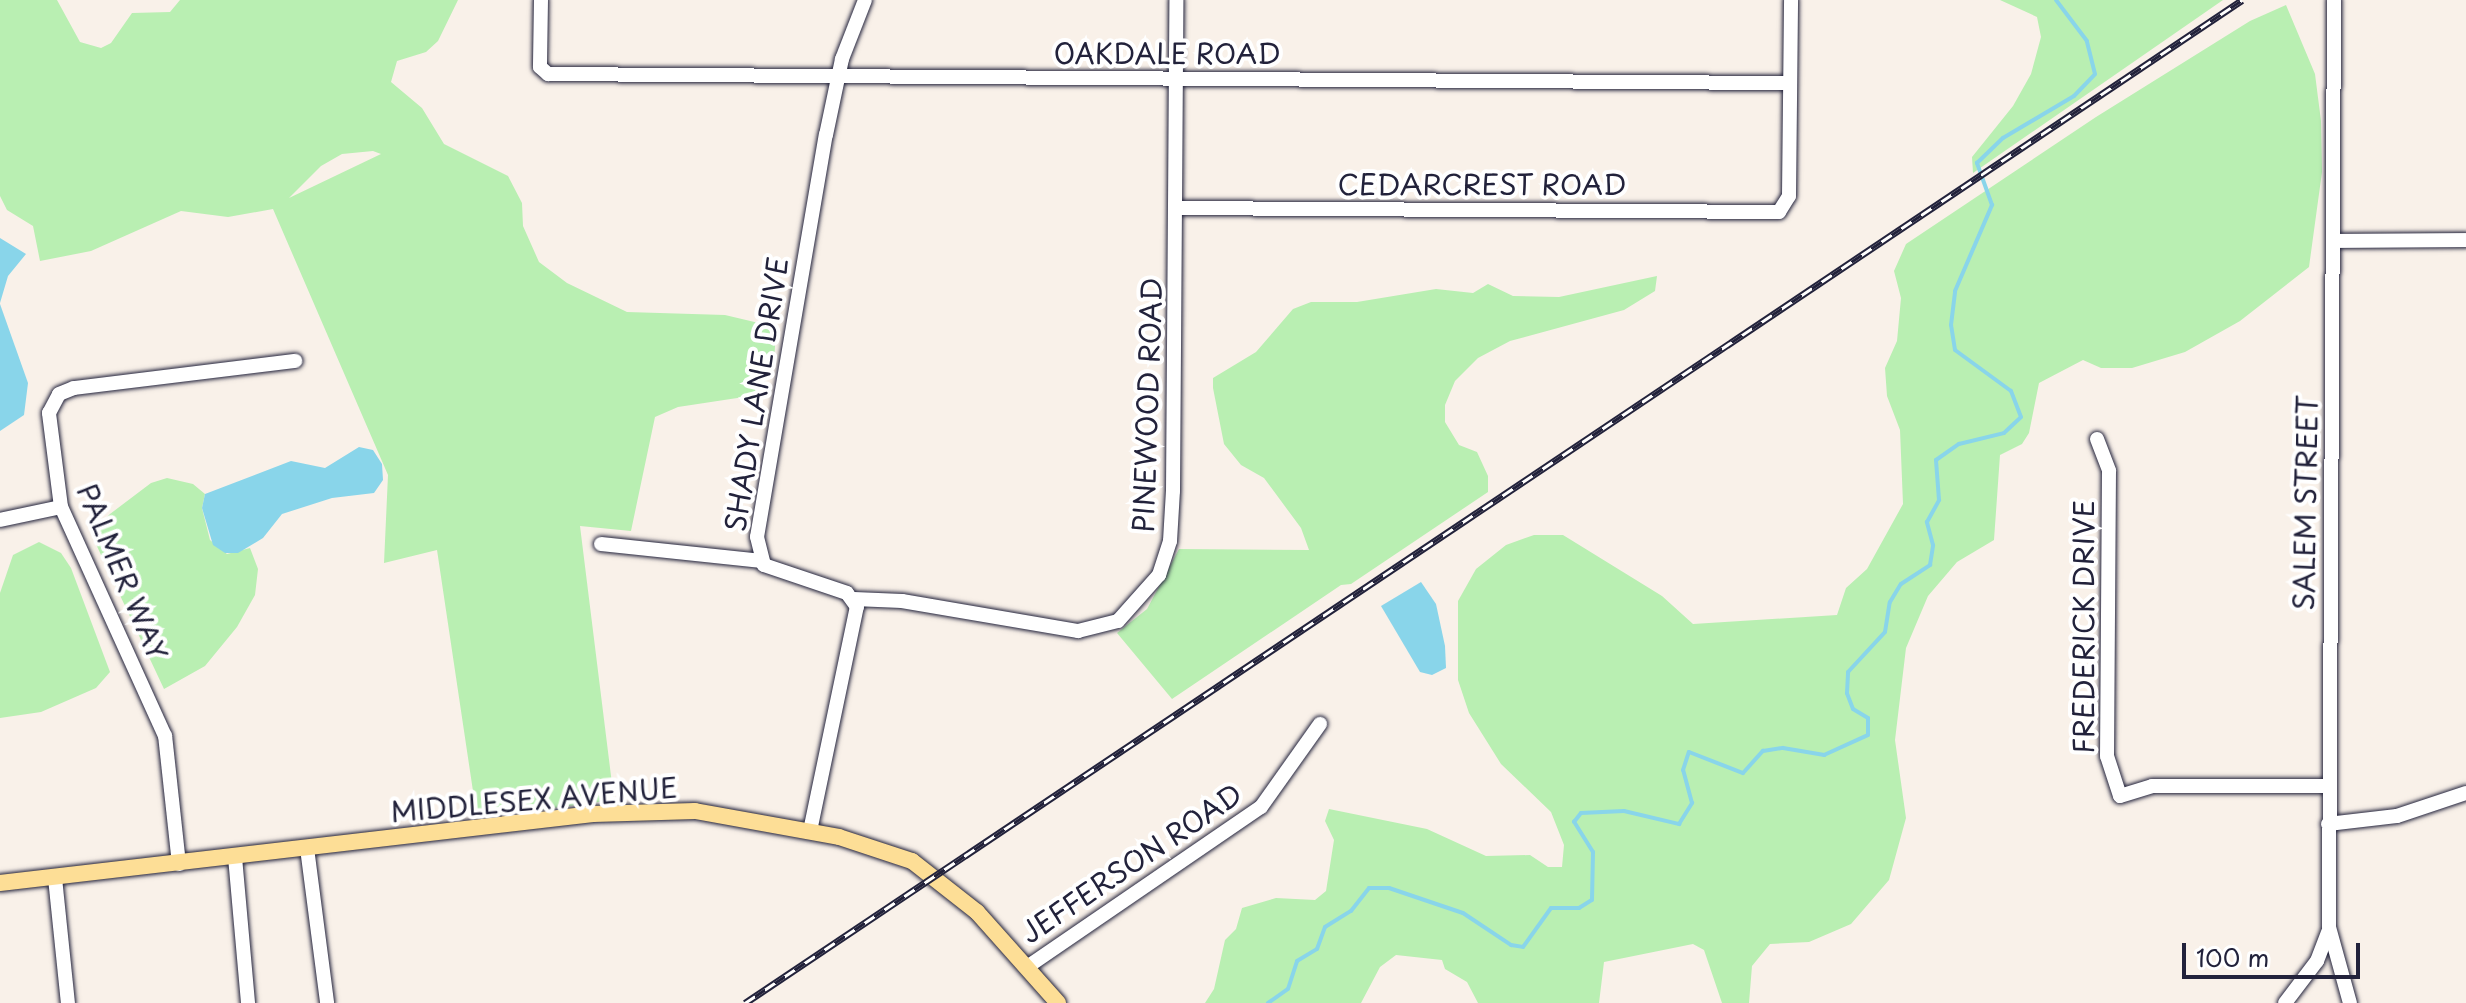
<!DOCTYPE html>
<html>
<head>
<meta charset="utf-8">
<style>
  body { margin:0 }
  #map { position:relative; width:2466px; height:1003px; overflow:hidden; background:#f9f1e9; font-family:"Playpen Sans",sans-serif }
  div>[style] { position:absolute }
  .green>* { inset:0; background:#b9efb2 }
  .water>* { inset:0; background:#89d5ea }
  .stream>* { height:4px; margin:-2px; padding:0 2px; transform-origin:2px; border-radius:2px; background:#89d5ea }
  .roads { filter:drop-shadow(0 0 2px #22223b) drop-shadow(0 0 2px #22223b) }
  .minor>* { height:14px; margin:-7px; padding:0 7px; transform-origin:7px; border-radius:7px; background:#fff }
  .major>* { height:16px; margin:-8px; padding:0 8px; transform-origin:8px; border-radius:8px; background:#fdde96 }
  .rail>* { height:7px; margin-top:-3.5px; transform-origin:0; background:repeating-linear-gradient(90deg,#fff 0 12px,#22223b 0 24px); box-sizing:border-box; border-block:2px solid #22223b }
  span { translate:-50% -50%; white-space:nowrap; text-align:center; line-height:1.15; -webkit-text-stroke:8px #fff; paint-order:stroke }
  .street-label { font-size:28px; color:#22223b }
  .scale { position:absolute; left:2182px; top:943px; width:178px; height:36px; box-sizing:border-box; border:4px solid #22223b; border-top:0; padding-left:10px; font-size:24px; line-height:28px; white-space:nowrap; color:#22223b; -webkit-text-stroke:6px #fff; paint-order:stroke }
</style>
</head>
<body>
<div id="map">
  <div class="green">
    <i style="clip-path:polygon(evenodd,0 0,57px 0,80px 42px,101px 48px,111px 43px,132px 13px,170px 12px,180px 0,458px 0,438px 41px,426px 52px,397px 61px,391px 82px,422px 108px,444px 144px,508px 176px,522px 203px,523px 226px,539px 262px,567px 283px,627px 312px,725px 315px,776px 327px,774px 365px,757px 395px,678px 407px,655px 417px,631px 531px,580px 526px,614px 800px,477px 818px,437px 550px,384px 563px,388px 475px,273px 209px,228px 217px,181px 211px,91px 251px,40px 261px,33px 226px,7px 210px,0 196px,0 0,373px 151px,381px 154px,289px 198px,321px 166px,342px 154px,373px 151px)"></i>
    <i style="clip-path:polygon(2000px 0,2223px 0,1973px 173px,1972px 157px,2013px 106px,2031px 74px,2041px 37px,2037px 17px)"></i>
    <i style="clip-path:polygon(2286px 5px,2315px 74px,2321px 121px,2322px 172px,2309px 267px,2240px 321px,2185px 352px,2132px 368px,2101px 368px,2083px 360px,2039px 383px,2029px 433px,2022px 444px,2000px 455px,1994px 540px,1957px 562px,1928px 596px,1906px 648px,1895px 740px,1906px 818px,1889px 880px,1851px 924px,1809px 942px,1770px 944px,1752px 966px,1749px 1003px,1722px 1003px,1704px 950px,1693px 944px,1604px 962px,1599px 1003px,1478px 1003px,1467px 982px,1445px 969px,1442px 960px,1396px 955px,1380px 967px,1361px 1003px,1205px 1003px,1214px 989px,1225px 940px,1236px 929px,1242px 908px,1276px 898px,1315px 900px,1326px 891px,1334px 840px,1325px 821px,1329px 809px,1427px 829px,1486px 856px,1530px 855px,1548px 867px,1562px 867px,1564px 845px,1551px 812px,1501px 764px,1469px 713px,1458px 680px,1458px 601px,1476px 569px,1506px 545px,1534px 535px,1563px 535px,1662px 596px,1693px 624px,1837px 615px,1846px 588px,1867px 569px,1903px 504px,1900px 430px,1887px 396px,1885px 368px,1897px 341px,1901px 298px,1894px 271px,1906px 244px,2096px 117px,2250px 21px)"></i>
    <i style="clip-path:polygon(1657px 276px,1655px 291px,1624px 310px,1510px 341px,1478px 358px,1455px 381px,1445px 405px,1445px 422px,1459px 445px,1477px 452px,1488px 476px,1488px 492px,1351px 584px,1341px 585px,1172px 699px,1117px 633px,1147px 609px,1179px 549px,1309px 550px,1301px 528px,1264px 478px,1241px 465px,1224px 444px,1213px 388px,1213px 378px,1256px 352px,1293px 309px,1311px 302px,1357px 302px,1436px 289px,1473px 293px,1488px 284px,1513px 296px,1559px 297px)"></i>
    <i style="clip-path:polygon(167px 478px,193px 484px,205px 494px,202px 508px,210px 540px,227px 554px,250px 548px,258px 569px,255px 595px,237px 627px,205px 666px,164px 689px,94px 540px,95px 529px,110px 514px,151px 483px)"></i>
    <i style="clip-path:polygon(39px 542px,61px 553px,71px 568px,110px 672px,96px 688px,41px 712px,0 718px,0 593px,13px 555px)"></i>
  </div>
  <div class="water">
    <i style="clip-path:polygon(0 238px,26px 254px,8px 276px,0 303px)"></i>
    <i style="clip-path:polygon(0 304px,28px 383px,24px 415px,0 431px)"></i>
    <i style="clip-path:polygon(359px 447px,373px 450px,382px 464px,383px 480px,374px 493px,332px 498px,282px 514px,263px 538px,238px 553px,225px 553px,213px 545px,202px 508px,205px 494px,291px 461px,325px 468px)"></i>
    <i style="clip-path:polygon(1421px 582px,1436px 604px,1445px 646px,1446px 668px,1432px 675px,1420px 672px,1381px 606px)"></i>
  </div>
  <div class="stream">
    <i style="left:1268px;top:1003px;width:24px;rotate:-35deg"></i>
    <i style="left:1288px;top:989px;width:29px;rotate:-72deg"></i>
    <i style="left:1297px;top:961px;width:23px;rotate:-31deg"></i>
    <i style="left:1317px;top:949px;width:23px;rotate:-70deg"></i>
    <i style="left:1325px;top:927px;width:31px;rotate:-32deg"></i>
    <i style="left:1351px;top:911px;width:29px;rotate:-52deg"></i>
    <i style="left:1369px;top:888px;width:20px"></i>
    <i style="left:1389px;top:888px;width:78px;rotate:18.7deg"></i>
    <i style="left:1463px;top:913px;width:58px;rotate:33.7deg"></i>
    <i style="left:1511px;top:945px;width:12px;rotate:9deg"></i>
    <i style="left:1523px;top:947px;width:48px;rotate:-54.3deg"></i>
    <i style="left:1551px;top:908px;width:28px"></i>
    <i style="left:1579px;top:908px;width:15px;rotate:-32deg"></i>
    <i style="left:1592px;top:900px;width:48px;rotate:-88.8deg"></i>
    <i style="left:1593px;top:852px;width:36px;rotate:-122deg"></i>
    <i style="left:1574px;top:822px;width:11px;rotate:-52deg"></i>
    <i style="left:1581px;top:813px;width:43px;rotate:-2.7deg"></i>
    <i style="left:1624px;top:811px;width:57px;rotate:13.3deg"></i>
    <i style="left:1679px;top:824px;width:25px;rotate:-58deg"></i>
    <i style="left:1692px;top:803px;width:34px;rotate:-105deg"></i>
    <i style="left:1683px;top:770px;width:19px;rotate:-72deg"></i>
    <i style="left:1689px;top:752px;width:58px;rotate:21.3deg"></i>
    <i style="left:1743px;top:773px;width:30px;rotate:-48deg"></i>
    <i style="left:1763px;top:751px;width:20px;rotate:-9deg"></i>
    <i style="left:1783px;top:748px;width:42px;rotate:9.7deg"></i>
    <i style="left:1824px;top:755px;width:48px;rotate:-24.4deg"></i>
    <i style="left:1868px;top:735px;width:17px;rotate:-90deg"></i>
    <i style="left:1868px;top:718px;width:17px;rotate:-149deg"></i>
    <i style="left:1853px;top:709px;width:17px;rotate:-111deg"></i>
    <i style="left:1847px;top:693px;width:21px;rotate:-87deg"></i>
    <i style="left:1848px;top:672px;width:54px;rotate:-47.2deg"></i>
    <i style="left:1885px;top:632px;width:30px;rotate:-81deg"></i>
    <i style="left:1890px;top:602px;width:21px;rotate:-59deg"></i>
    <i style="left:1901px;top:584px;width:35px;rotate:-33deg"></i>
    <i style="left:1930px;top:565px;width:20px;rotate:-81deg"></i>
    <i style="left:1933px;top:545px;width:24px;rotate:-105deg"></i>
    <i style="left:1927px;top:522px;width:25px;rotate:-61deg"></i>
    <i style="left:1939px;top:500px;width:40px;rotate:-94.3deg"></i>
    <i style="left:1936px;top:460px;width:28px;rotate:-35deg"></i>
    <i style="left:1959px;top:444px;width:46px;rotate:-13.7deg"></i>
    <i style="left:2004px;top:433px;width:23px;rotate:-43deg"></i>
    <i style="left:2021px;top:417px;width:28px;rotate:-111deg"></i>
    <i style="left:2011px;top:391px;width:69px;rotate:-143.8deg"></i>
    <i style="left:1955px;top:350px;width:25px;rotate:-99deg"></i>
    <i style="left:1951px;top:325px;width:34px;rotate:-83deg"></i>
    <i style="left:1955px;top:291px;width:94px;rotate:-66.7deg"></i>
    <i style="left:1992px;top:205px;width:45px;rotate:-109.7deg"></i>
    <i style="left:1977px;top:163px;width:36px;rotate:-44deg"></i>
    <i style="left:2003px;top:138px;width:82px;rotate:-30.6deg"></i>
    <i style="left:2074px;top:96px;width:30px;rotate:-46deg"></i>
    <i style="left:2095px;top:74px;width:34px;rotate:-104deg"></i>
    <i style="left:2087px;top:41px;width:51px;rotate:-127.1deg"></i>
  </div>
  <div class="roads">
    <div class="minor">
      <i style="left:541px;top:0;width:67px;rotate:90.9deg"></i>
      <i style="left:540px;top:67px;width:11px;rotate:41deg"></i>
      <i style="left:548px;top:74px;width:1241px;rotate:0.42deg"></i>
      <i style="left:2334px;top:0;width:927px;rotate:90.31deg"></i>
      <i style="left:2329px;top:927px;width:79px;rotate:74.6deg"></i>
      <i style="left:1177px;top:208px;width:602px;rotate:0.38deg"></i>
      <i style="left:1779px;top:212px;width:19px;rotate:-58deg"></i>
      <i style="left:1789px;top:196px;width:196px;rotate:-89.4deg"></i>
      <i style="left:2335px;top:241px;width:131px;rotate:-0.4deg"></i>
      <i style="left:2097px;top:439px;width:34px;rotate:69deg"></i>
      <i style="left:2109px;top:471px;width:285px;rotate:90.4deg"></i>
      <i style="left:2107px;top:756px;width:42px;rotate:72deg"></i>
      <i style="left:2120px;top:796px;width:34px;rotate:-17deg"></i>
      <i style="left:2152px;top:786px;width:176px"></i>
      <i style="left:0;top:520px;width:62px;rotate:-12deg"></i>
      <i style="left:601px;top:544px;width:162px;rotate:6deg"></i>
      <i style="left:854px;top:599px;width:48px;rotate:2.4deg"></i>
      <i style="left:902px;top:601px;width:179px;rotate:9.7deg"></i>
      <i style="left:1078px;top:631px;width:41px;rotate:-14deg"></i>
      <i style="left:1118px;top:621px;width:62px;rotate:-48.3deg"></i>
      <i style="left:1159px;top:575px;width:36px;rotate:-72deg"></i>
      <i style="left:1170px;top:541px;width:50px;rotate:-86.6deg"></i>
      <i style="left:1173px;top:491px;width:491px;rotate:-89.6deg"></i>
      <i style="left:2328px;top:824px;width:69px;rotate:-6.6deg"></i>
      <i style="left:2397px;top:816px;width:73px;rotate:-18.4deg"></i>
      <i style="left:810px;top:831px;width:229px;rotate:-78.2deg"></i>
      <i style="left:857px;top:607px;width:17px;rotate:-126deg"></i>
      <i style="left:847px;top:593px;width:88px;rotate:-161.4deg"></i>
      <i style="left:764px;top:565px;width:29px;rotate:-104deg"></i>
      <i style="left:757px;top:537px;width:408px;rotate:-80.3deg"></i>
      <i style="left:826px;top:135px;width:78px;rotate:-78.1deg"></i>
      <i style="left:842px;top:59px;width:63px;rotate:-68.7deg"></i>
      <i style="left:307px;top:848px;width:156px;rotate:82.6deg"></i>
      <i style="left:235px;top:857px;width:147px;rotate:84.9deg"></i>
      <i style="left:179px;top:864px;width:129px;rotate:-96.2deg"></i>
      <i style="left:165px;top:736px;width:252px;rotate:-114.4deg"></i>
      <i style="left:61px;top:507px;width:95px;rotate:-97.3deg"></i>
      <i style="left:49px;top:413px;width:21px;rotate:-62deg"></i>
      <i style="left:59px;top:394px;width:16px;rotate:-22deg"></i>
      <i style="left:74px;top:388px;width:223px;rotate:-7deg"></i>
      <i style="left:55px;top:878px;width:126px;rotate:84.1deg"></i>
      <i style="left:1027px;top:967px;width:283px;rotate:-34.4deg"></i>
      <i style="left:1261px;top:807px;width:102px;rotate:-54.6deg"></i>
      <i style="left:2285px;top:1003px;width:53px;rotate:-52.7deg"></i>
      <i style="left:2317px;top:961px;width:31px;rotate:-69deg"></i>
    </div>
    <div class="major">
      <i style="left:0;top:883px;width:597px;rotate:-6.64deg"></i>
      <i style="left:593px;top:814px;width:102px;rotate:-1.7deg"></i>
      <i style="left:695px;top:811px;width:146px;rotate:10.2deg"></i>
      <i style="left:839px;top:837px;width:77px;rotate:18.2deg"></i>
      <i style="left:912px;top:861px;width:83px;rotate:38.1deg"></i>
      <i style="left:977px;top:912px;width:122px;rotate:48.3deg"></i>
    </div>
  </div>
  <div class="rail">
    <i style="left:745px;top:1003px;width:1802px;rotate:-33.82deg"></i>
  </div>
  <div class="street-label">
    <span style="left:1167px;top:53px">OAKDALE ROAD</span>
    <span style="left:1482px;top:184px">CEDARCREST ROAD</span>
    <span style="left:756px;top:394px;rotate:-81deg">SHADY LANE DRIVE</span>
    <span style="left:1147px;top:405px;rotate:-88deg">PINEWOOD ROAD</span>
    <span style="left:2305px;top:503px;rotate:-89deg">SALEM STREET</span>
    <span style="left:123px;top:572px;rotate:67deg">PALMER WAY</span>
    <span style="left:2083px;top:627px;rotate:-90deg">FREDERICK DRIVE</span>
    <span style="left:534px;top:799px;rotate:-5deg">MIDDLESEX AVENUE</span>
    <span style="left:1131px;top:863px;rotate:-34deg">JEFFERSON ROAD</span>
  </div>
  <div class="scale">100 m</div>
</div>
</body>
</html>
